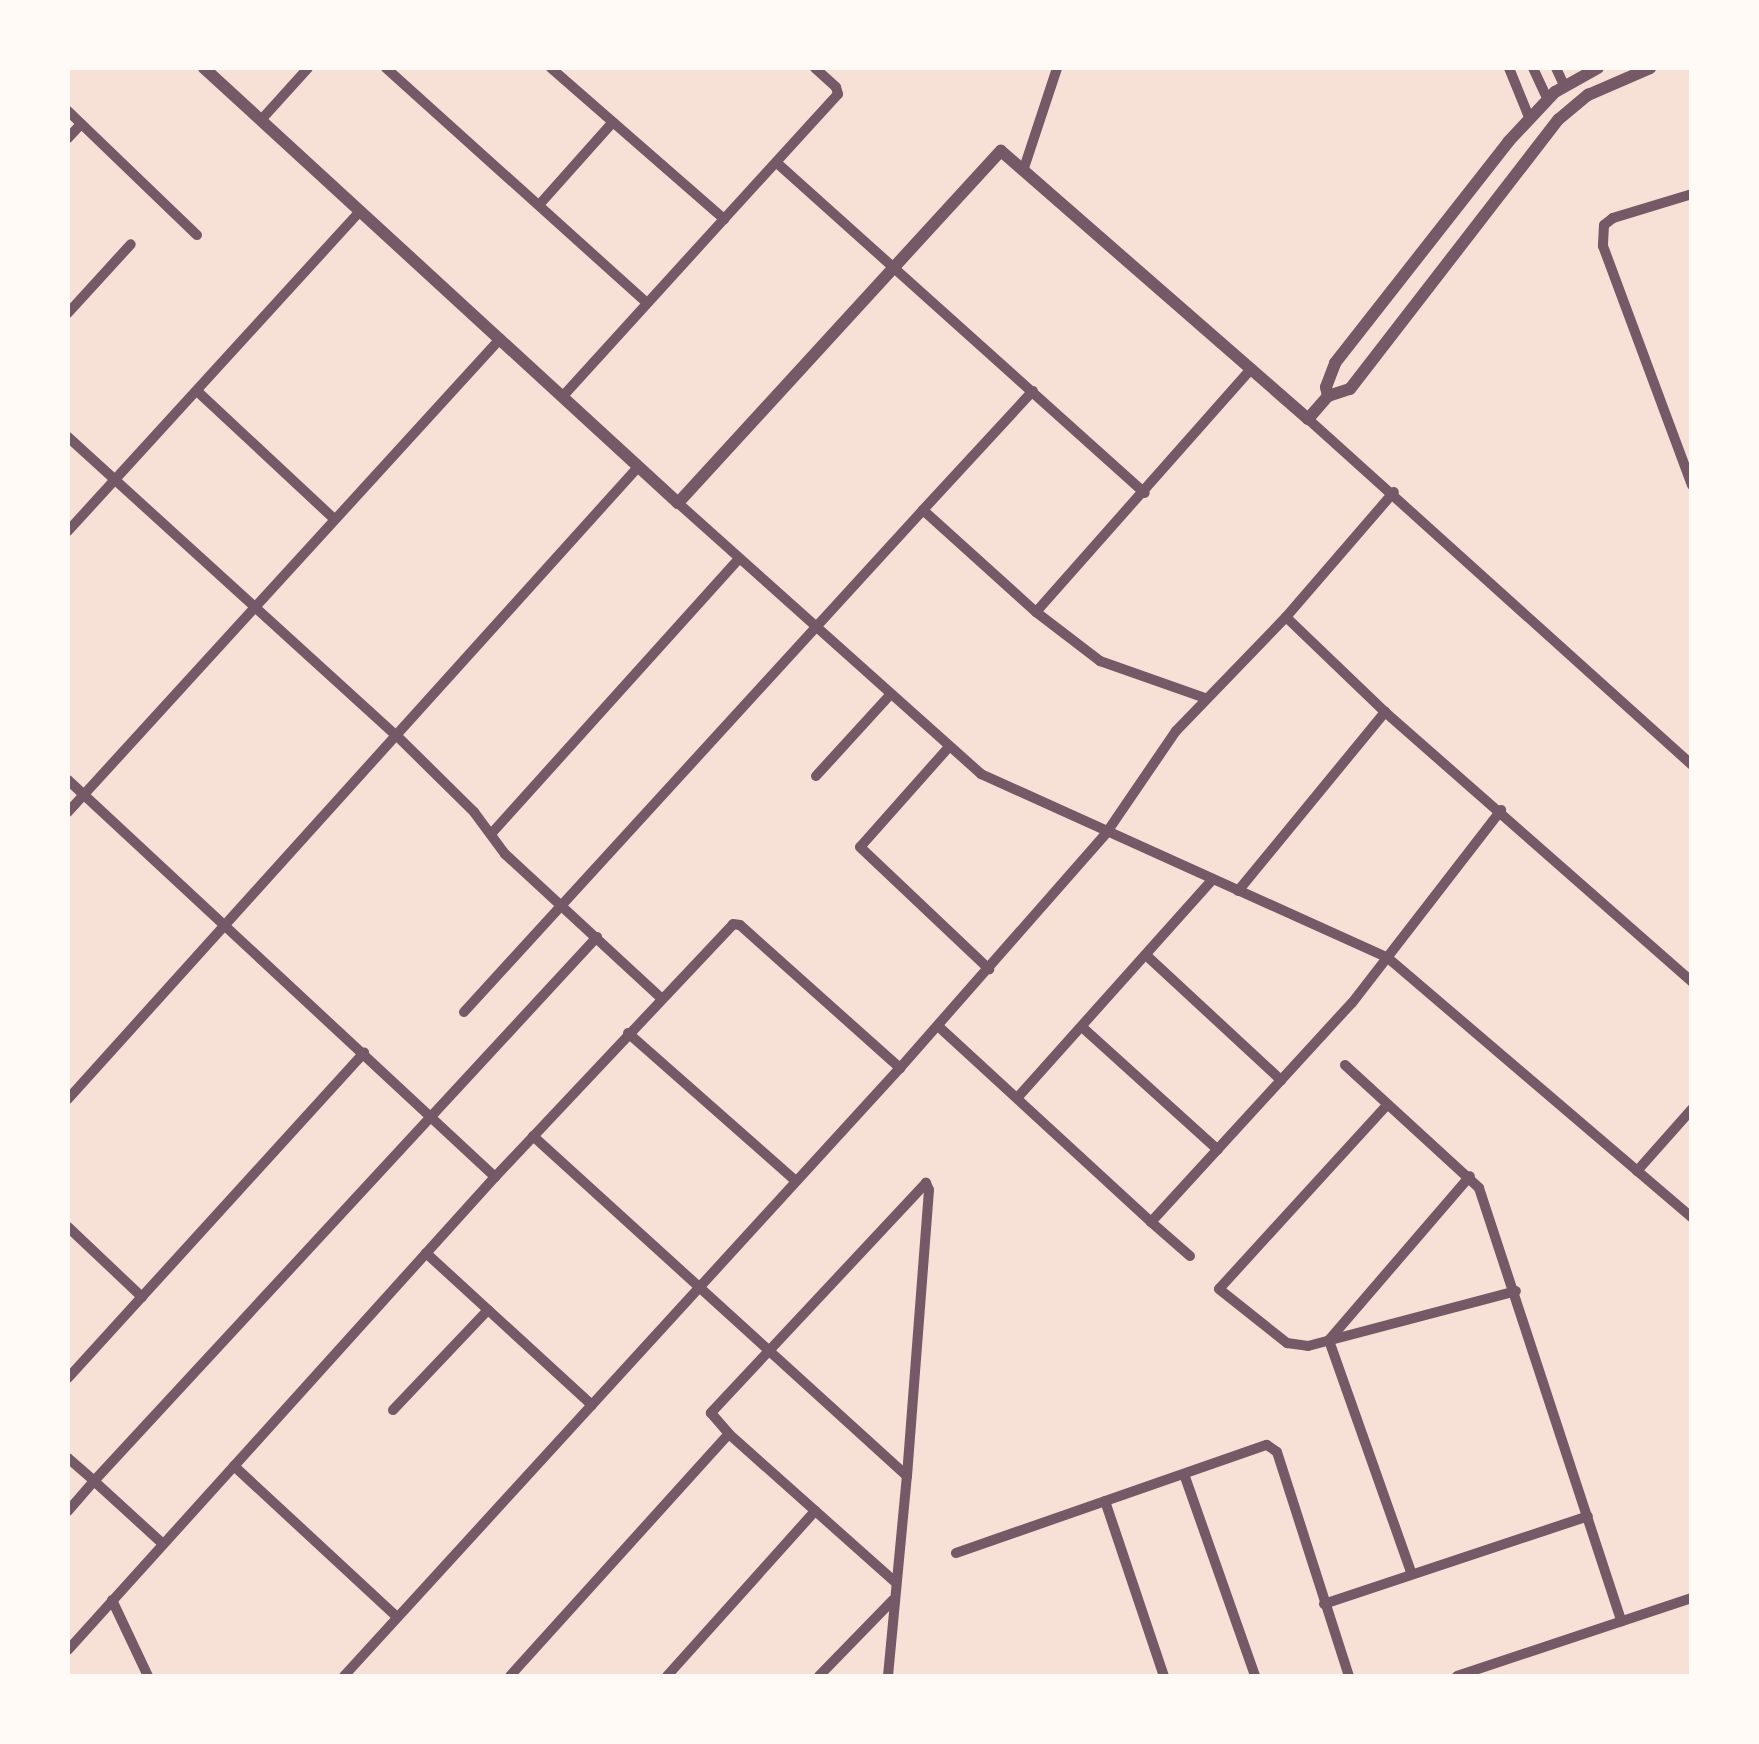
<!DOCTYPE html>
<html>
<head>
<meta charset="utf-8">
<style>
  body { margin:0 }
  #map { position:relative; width:1759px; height:1744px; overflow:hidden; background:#f7e1d7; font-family:"Asap Condensed",sans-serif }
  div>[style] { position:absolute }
  .minor>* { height:10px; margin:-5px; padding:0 5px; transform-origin:5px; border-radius:5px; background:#755966 }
  .tertiary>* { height:12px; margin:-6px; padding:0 6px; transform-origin:6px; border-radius:6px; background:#755966 }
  span { translate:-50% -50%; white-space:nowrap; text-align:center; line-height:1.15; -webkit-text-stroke:10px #fffaf5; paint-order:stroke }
  .frame { position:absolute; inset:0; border:70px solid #fffaf5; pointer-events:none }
</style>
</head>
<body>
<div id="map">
  <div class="minor">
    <i style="left:386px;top:68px;width:351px;rotate:42deg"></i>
    <i style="left:551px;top:68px;width:230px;rotate:41.1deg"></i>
    <i style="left:724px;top:219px;width:239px;rotate:132.3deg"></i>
    <i style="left:1509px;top:68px;width:53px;rotate:67.8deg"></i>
    <i style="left:1533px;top:68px;width:33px;rotate:65deg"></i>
    <i style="left:1556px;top:68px;width:19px;rotate:65deg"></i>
    <i style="left:68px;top:111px;width:179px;rotate:43.9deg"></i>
    <i style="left:261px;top:120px;width:70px;rotate:-47.9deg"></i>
    <i style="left:68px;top:138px;width:19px;rotate:-47deg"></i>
    <i style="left:777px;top:163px;width:494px;rotate:41.9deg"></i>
    <i style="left:1024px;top:168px;width:105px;rotate:-71.7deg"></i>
    <i style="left:1692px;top:194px;width:83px;rotate:163.1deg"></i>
    <i style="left:1613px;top:218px;width:11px;rotate:142deg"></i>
    <i style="left:1604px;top:225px;width:21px;rotate:93deg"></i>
    <i style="left:1603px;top:246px;width:255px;rotate:69.6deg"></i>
    <i style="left:539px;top:205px;width:111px;rotate:-48.3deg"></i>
    <i style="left:724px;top:219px;width:169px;rotate:-47.6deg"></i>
    <i style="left:838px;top:94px;width:7px;rotate:-106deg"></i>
    <i style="left:836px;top:87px;width:28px;rotate:-138deg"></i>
    <i style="left:68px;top:313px;width:93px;rotate:-47.6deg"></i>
    <i style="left:197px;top:391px;width:186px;rotate:43deg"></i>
    <i style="left:1308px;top:419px;width:517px;rotate:42.02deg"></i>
    <i style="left:68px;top:437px;width:443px;rotate:42.3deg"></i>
    <i style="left:396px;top:735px;width:110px;rotate:44.6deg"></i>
    <i style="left:474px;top:812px;width:52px;rotate:53.6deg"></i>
    <i style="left:505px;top:854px;width:211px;rotate:42.7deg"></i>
    <i style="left:678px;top:503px;width:407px;rotate:41.8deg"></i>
    <i style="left:981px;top:774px;width:447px;rotate:24.3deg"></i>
    <i style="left:1388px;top:958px;width:400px;rotate:40.5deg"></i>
    <i style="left:923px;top:510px;width:162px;rotate:-47.3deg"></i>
    <i style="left:68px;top:531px;width:433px;rotate:-47.6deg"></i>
    <i style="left:1036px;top:612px;width:81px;rotate:37.4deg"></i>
    <i style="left:1100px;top:661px;width:111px;rotate:19.4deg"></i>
    <i style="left:1286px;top:617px;width:137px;rotate:43.8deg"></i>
    <i style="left:1385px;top:712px;width:409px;rotate:41.3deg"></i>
    <i style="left:948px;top:748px;width:132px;rotate:131.6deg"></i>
    <i style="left:860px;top:847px;width:178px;rotate:43.4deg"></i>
    <i style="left:816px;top:776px;width:108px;rotate:-47.6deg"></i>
    <i style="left:68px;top:780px;width:583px;rotate:42.91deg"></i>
    <i style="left:495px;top:1177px;width:347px;rotate:-46.7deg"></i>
    <i style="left:733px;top:924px;width:7px;rotate:8deg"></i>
    <i style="left:740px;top:925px;width:215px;rotate:41.8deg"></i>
    <i style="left:900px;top:1068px;width:314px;rotate:-48.7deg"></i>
    <i style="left:1107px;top:832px;width:122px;rotate:-55.7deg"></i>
    <i style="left:1176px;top:731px;width:158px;rotate:-46deg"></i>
    <i style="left:1286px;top:617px;width:165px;rotate:-49.2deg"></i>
    <i style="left:68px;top:812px;width:641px;rotate:-47.59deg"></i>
    <i style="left:491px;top:834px;width:370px;rotate:-48deg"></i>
    <i style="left:1238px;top:891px;width:232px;rotate:-50.6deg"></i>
    <i style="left:1147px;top:956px;width:183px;rotate:42.8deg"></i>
    <i style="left:464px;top:1012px;width:680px;rotate:-47.56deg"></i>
    <i style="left:923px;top:510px;width:152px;rotate:42.1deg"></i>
    <i style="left:1036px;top:612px;width:324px;rotate:-48.5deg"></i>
    <i style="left:938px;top:1026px;width:289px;rotate:42.6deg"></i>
    <i style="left:1082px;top:1027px;width:183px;rotate:42.1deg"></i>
    <i style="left:628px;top:1033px;width:224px;rotate:41.4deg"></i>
    <i style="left:1345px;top:1065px;width:182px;rotate:42.5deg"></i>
    <i style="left:1479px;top:1188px;width:456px;rotate:71.8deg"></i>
    <i style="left:1018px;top:1097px;width:290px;rotate:-48.2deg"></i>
    <i style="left:68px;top:1099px;width:852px;rotate:-47.95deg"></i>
    <i style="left:1387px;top:1105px;width:249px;rotate:132.4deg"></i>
    <i style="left:1219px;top:1289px;width:87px;rotate:38.5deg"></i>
    <i style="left:1287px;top:1343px;width:21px;rotate:8deg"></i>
    <i style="left:1308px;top:1346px;width:215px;rotate:-14.8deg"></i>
    <i style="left:533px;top:1136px;width:505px;rotate:42.27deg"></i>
    <i style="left:1637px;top:1171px;width:83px;rotate:-48.4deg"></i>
    <i style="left:68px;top:1227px;width:102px;rotate:43.4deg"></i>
    <i style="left:426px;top:1253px;width:225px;rotate:42.5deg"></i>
    <i style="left:1190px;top:1256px;width:52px;rotate:-138.9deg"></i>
    <i style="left:1151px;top:1222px;width:297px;rotate:-47.5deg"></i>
    <i style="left:1352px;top:1003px;width:244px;rotate:-52.3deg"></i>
    <i style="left:68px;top:1378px;width:440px;rotate:-47.7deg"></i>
    <i style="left:393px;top:1410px;width:138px;rotate:-46.5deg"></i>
    <i style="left:68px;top:1458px;width:35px;rotate:41deg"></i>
    <i style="left:94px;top:1481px;width:40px;rotate:131deg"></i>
    <i style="left:234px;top:1466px;width:222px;rotate:42.8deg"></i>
    <i style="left:1184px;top:1474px;width:214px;rotate:70.6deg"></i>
    <i style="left:1105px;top:1501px;width:185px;rotate:71.4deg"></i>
    <i style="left:163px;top:1544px;width:93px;rotate:-137.6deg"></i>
    <i style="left:94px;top:1481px;width:741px;rotate:-47.24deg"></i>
    <i style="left:956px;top:1553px;width:329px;rotate:-19.2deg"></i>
    <i style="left:1267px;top:1445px;width:12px;rotate:35deg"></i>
    <i style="left:1277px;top:1452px;width:235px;rotate:72.2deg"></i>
    <i style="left:1411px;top:1572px;width:246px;rotate:-109.5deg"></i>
    <i style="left:1329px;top:1340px;width:216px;rotate:-49.3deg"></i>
    <i style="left:112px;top:1600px;width:84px;rotate:64.7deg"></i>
    <i style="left:1324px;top:1604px;width:278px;rotate:-18.4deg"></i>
    <i style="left:68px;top:1650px;width:637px;rotate:-47.93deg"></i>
    <i style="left:344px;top:1676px;width:824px;rotate:-47.56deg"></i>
    <i style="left:510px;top:1676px;width:326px;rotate:-47.9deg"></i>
    <i style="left:667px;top:1676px;width:222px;rotate:-48.1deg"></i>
    <i style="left:819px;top:1676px;width:106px;rotate:-45.8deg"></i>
    <i style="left:888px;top:1676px;width:201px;rotate:-84.6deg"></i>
    <i style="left:907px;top:1476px;width:287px;rotate:-85.6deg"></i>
    <i style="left:929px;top:1190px;width:8px;rotate:-113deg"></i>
    <i style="left:926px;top:1183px;width:315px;rotate:133.1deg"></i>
    <i style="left:711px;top:1413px;width:28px;rotate:49deg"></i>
    <i style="left:729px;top:1434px;width:221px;rotate:41.7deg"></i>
    <i style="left:1457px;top:1676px;width:248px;rotate:-18.4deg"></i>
  </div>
  <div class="tertiary">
    <i style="left:204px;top:68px;width:643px;rotate:42.54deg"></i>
    <i style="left:678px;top:503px;width:478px;rotate:-47.5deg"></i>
    <i style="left:1001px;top:151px;width:408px;rotate:41.1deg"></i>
    <i style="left:1308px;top:419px;width:30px;rotate:-49deg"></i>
    <i style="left:1328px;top:396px;width:23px;rotate:-18deg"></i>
    <i style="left:1350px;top:389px;width:341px;rotate:-52.3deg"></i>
    <i style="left:1559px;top:119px;width:38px;rotate:-40deg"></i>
    <i style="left:1588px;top:95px;width:68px;rotate:-23.5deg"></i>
    <i style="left:1328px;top:396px;width:9px;rotate:-103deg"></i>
    <i style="left:1326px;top:387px;width:26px;rotate:-69deg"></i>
    <i style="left:1335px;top:363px;width:281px;rotate:-51.9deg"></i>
    <i style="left:1508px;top:142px;width:69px;rotate:-46.8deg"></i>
    <i style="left:1555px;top:92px;width:49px;rotate:-29.2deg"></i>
  </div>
  <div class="frame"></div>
</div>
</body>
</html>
